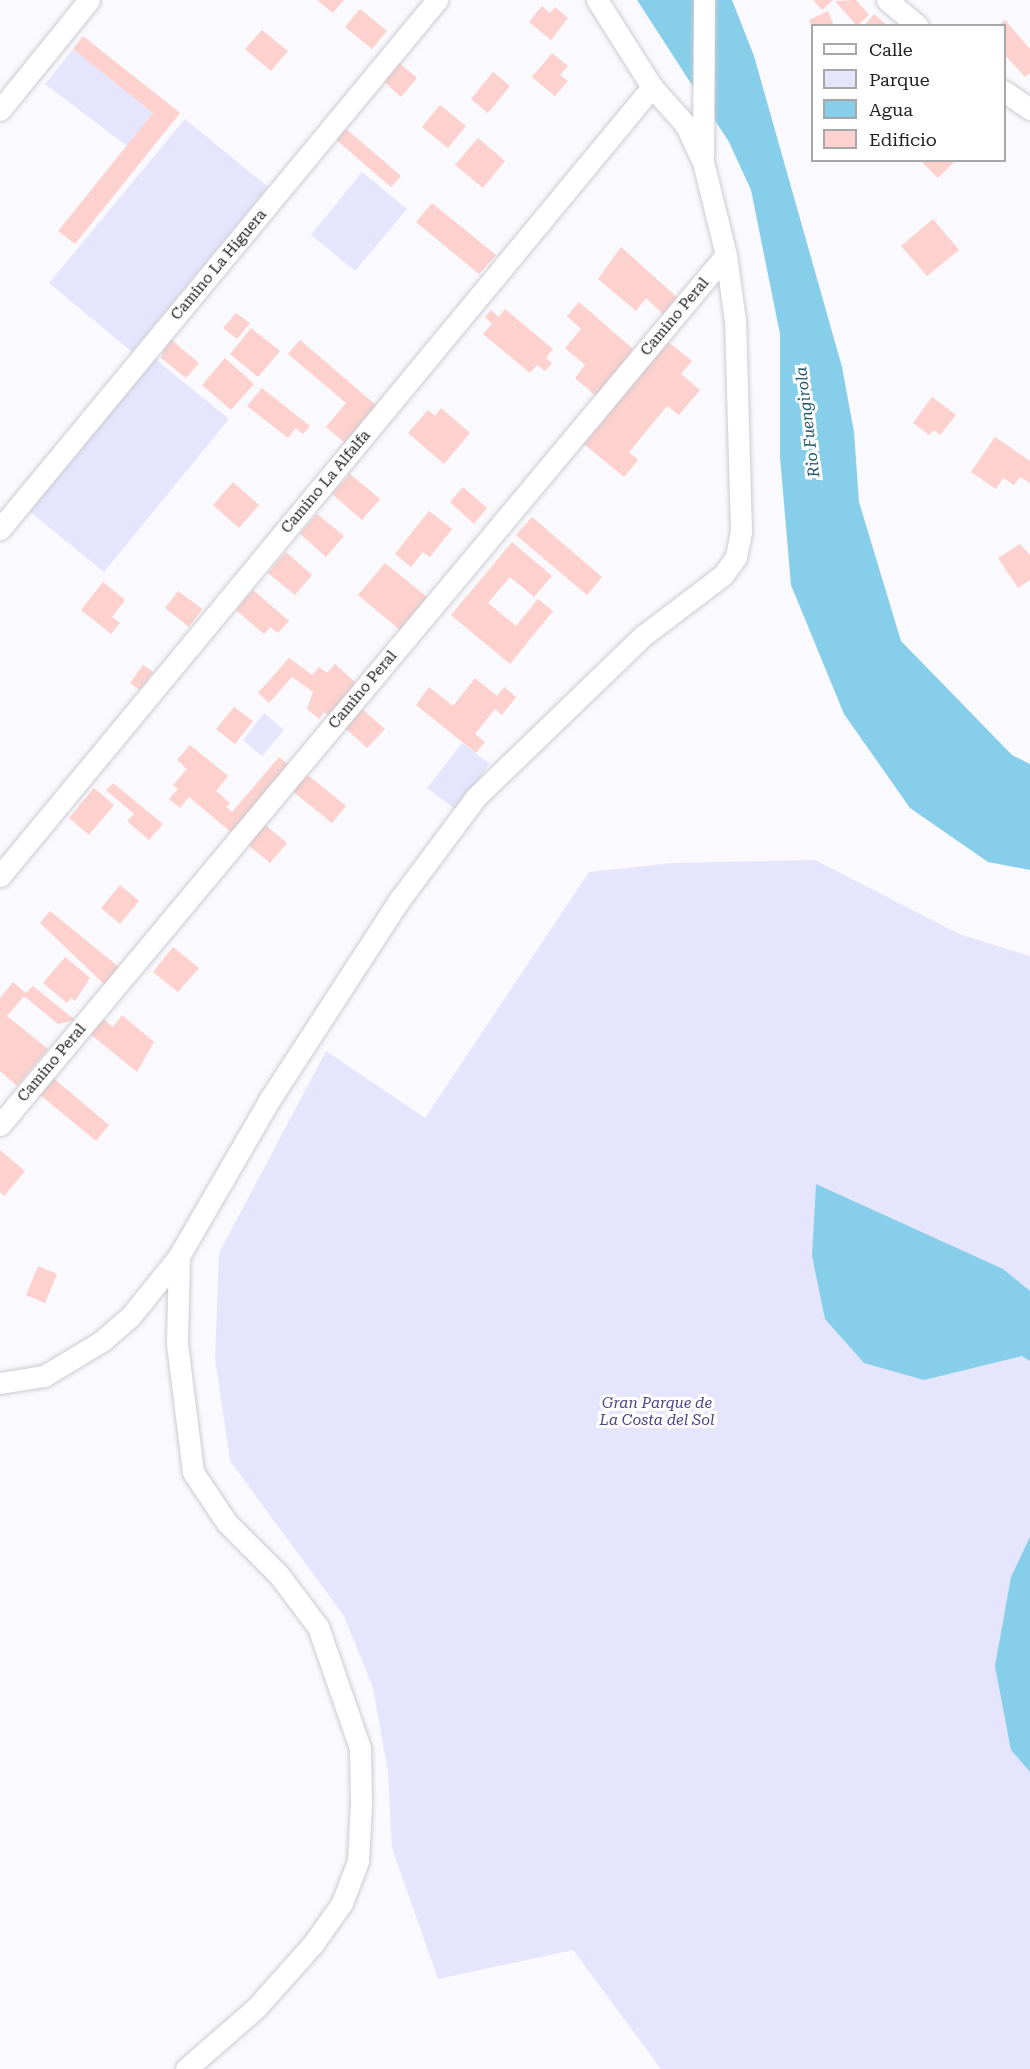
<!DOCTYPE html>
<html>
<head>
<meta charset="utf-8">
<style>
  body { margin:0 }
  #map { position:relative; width:1030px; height:2069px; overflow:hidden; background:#fafafe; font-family:"Roboto Serif",serif }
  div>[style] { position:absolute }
  .green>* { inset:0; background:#e5e6fd }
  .water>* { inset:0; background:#87ceea }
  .building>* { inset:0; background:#fcd1ce }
  .roads { filter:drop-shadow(0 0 2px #cbcbd2) drop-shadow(0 0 2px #cbcbd2) }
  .minor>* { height:21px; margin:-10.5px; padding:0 10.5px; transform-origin:10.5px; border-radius:10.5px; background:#fff }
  span { translate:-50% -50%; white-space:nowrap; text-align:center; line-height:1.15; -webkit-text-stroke:6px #fff; paint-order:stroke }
  .street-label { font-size:15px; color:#232325 }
  .park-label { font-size:15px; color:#494388; font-style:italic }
  .water-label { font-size:16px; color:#1c5569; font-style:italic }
  .legend { position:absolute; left:811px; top:24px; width:195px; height:138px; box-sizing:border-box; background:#fff; border:2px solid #a7a7a8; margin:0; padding:8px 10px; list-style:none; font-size:18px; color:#232325 }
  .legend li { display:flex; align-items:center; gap:12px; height:30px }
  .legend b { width:30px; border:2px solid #a7a7a8 }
</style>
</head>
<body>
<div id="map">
  <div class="green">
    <i style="clip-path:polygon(73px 49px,153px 113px,127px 146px,45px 84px)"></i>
    <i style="clip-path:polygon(185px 119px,268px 187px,132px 352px,49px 283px)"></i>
    <i style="clip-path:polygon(362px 172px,407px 209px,355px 271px,311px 235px)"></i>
    <i style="clip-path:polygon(154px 358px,229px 419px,104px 572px,29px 511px)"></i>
    <i style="clip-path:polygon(264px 713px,284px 730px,262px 756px,243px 740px)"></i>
    <i style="clip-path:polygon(462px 743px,490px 764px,455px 809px,427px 788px)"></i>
    <i style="clip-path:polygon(815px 860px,959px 934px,1030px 956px,1030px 2069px,661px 2069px,573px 1950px,438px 1979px,392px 1848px,388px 1772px,373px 1688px,344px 1616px,230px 1461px,215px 1358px,219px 1253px,326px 1051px,425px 1118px,589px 872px,673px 863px)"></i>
  </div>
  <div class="water">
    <i style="clip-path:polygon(637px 0,732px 0,754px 56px,842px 367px,854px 432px,859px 502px,901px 641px,1012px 755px,1030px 764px,1030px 870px,988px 862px,910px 808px,844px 714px,791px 585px,780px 457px,780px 334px,751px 190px,729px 142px)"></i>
    <i style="clip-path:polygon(816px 1184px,1003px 1269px,1030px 1291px,1030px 1361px,1022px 1356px,924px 1380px,864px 1363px,825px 1319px,812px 1256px)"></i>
    <i style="clip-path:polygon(1030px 1537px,1030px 1772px,1011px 1750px,995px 1666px,1011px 1577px)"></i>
  </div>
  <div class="building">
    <i style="clip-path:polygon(317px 0,344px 0,333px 13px)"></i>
    <i style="clip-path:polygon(813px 0,833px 0,822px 10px)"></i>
    <i style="clip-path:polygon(856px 0,869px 15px,857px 26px,835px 1px)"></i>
    <i style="clip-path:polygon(542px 6px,550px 13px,555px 7px,568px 18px,551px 40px,529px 22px)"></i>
    <i style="clip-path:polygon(360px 9px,387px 31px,372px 49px,345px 27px)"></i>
    <i style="clip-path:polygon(828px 11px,834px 26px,811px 26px,809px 20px)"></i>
    <i style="clip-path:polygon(874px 14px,888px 26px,864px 26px)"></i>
    <i style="clip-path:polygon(1005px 20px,1030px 49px,1030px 73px,1025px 77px,1004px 54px,1004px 26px,998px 26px)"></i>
    <i style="clip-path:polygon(262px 30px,288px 51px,271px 71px,245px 49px)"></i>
    <i style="clip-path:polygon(83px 36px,180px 113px,75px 244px,58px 231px,153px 113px,73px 49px)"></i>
    <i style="clip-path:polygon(552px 53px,568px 66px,560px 75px,568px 81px,555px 96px,532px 77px)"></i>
    <i style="clip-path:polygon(398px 62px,417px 78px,401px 97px,382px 80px)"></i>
    <i style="clip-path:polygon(493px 72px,510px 86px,488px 113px,471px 99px)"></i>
    <i style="clip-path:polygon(440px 105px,466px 126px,448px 148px,422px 127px)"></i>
    <i style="clip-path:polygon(345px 128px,401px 176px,391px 187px,335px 139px)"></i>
    <i style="clip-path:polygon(478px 138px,505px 161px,483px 188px,455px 165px)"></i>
    <i style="clip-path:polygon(920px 160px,956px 160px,938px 178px)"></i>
    <i style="clip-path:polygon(432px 203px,496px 255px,479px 274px,416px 222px)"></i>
    <i style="clip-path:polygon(933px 219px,959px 250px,927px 276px,901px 246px)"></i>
    <i style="clip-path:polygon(621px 247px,679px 299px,664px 315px,646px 298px,636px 311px,598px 279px)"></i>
    <i style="clip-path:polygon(579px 302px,634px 350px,596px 396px,575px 378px,585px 365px,565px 348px,581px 329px,567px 316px)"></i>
    <i style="clip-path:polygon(505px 309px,553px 349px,546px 358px,552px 363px,545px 371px,537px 365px,530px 373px,483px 334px,492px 324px,485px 317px,491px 310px,499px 317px)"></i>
    <i style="clip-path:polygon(236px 313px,250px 323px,237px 339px,223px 328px)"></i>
    <i style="clip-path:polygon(251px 328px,280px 351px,258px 377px,230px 354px)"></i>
    <i style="clip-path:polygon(169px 338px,199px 363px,186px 378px,161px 358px)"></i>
    <i style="clip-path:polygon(300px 340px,377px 406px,345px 443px,326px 427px,346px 403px,288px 354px)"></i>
    <i style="clip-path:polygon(668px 342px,692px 361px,681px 374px,700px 390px,679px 415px,667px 406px,629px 452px,638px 460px,624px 477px,584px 444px)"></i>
    <i style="clip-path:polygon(225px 358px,254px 384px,231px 410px,202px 385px)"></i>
    <i style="clip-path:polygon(262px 388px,310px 426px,303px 434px,296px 428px,288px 438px,247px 406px)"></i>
    <i style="clip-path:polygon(932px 397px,956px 415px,940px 435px,934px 430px,929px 435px,913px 423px)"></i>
    <i style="clip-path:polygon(441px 408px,470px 433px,444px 464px,408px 433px,428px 410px,435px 416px)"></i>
    <i style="clip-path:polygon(995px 437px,1030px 461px,1030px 483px,1020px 477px,1014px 485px,1003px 478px,996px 489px,971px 472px)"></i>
    <i style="clip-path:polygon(350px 474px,380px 499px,362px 520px,332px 494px)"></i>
    <i style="clip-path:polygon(233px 482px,259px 505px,239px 528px,213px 505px)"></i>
    <i style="clip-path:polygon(463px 487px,487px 508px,474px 524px,450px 502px)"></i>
    <i style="clip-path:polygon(429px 511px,452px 529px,430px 557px,423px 552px,411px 567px,395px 554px)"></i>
    <i style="clip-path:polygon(317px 514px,344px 536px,326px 557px,300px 534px)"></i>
    <i style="clip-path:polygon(532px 517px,602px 577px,587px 595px,516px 535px)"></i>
    <i style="clip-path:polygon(512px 542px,552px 576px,534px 597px,510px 577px,488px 603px,516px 626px,538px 599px,553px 611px,510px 664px,451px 615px)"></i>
    <i style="clip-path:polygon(1020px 544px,1030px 555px,1030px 580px,1018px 588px,998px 558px)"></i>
    <i style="clip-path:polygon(286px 552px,312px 575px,295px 595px,268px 573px)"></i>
    <i style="clip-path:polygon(385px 563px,427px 597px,400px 630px,358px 595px)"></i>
    <i style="clip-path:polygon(103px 582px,125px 600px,112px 617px,120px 623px,111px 634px,81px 610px)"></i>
    <i style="clip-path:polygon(253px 590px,289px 621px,278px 633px,270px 627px,264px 634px,236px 610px)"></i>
    <i style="clip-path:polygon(178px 591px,202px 609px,189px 627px,165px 608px)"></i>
    <i style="clip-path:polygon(289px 658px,312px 675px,319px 667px,327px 673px,335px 664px,356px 683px,329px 716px,324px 712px,319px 719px,307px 709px,313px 692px,292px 677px,269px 703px,258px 693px)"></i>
    <i style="clip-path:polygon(143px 665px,153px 672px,140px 690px,130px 683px)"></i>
    <i style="clip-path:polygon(475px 678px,497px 696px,504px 687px,516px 697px,502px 715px,495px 709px,475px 734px,485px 742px,476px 753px,416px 705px,429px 687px,453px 706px)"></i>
    <i style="clip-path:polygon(234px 707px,253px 721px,235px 744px,216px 729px)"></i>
    <i style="clip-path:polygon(361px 708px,385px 729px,367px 748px,344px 727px)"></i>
    <i style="clip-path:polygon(190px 745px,228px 776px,216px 791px,230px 803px,226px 807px,232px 812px,279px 757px,289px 765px,232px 833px,189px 797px,180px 808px,169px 799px,178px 789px,173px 785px,187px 769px,177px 760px)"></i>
    <i style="clip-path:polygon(305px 773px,346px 806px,332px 823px,291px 790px)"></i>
    <i style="clip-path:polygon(113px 783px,163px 824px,149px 840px,127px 821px,134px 814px,106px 790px)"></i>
    <i style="clip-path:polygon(94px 788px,114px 805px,89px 835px,69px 818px)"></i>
    <i style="clip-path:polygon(263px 823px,287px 843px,270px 863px,246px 843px)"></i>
    <i style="clip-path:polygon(120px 885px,139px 901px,120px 924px,101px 908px)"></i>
    <i style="clip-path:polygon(50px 911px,120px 968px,105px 985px,40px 923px)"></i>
    <i style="clip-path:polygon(173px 947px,199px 968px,178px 992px,153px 972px)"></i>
    <i style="clip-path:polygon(65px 957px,90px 978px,75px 1001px,71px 998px,67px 1003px,43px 983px)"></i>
    <i style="clip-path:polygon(13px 982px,26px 993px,33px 986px,75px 1020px,58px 1024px,24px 996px,7px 1016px,48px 1049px,17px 1086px,0 1071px,0 998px)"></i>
    <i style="clip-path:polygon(122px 1015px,154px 1042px,137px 1072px,89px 1033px,102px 1018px,113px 1027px)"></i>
    <i style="clip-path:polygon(52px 1077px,109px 1125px,96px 1141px,39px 1094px)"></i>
    <i style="clip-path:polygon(0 1150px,25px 1171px,4px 1196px,0 1192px)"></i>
    <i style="clip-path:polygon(38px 1266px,57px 1274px,45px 1303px,26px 1295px)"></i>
  </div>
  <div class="roads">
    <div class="minor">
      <i style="left:887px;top:0;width:40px;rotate:40deg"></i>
      <i style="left:1004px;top:91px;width:32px;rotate:35deg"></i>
      <i style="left:0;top:110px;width:141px;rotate:-51deg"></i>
      <i style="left:703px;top:155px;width:155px;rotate:-89.6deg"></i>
      <i style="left:0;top:529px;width:686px;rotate:-50.44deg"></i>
      <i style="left:0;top:876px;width:1024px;rotate:-50.43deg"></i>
      <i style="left:0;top:1125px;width:1133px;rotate:-50.16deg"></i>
      <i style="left:0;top:1383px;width:45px;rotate:-9deg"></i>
      <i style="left:44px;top:1376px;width:68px;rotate:-31.1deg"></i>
      <i style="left:102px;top:1341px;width:37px;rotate:-41deg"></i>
      <i style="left:130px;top:1317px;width:78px;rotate:-51.2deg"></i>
      <i style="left:186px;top:2069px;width:93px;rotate:-41.1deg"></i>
      <i style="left:256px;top:2008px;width:86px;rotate:-48.3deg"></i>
      <i style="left:313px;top:1944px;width:50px;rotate:-54.7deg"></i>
      <i style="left:342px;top:1903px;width:45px;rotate:-69.1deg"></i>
      <i style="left:358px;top:1861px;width:58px;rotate:-87deg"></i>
      <i style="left:361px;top:1803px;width:55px;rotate:-91deg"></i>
      <i style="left:360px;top:1748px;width:128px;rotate:-109.1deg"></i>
      <i style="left:318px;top:1627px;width:65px;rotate:-126.9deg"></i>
      <i style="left:279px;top:1575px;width:74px;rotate:-135deg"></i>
      <i style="left:227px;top:1523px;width:61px;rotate:-123.7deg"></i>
      <i style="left:193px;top:1472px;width:130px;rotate:-97.1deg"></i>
      <i style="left:177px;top:1343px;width:87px;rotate:-88.7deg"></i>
      <i style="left:179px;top:1256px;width:181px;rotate:-59.9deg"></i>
      <i style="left:270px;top:1099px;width:239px;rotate:-57deg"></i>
      <i style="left:400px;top:899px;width:127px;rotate:-53.3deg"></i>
      <i style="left:476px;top:797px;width:233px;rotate:-44deg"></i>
      <i style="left:644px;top:635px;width:99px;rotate:-37.2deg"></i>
      <i style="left:723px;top:575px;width:22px;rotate:-54deg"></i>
      <i style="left:736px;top:557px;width:25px;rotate:-79deg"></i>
      <i style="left:741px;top:532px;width:211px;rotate:-91.6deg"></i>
      <i style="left:735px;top:321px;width:67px;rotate:-97.8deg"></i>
      <i style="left:726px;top:255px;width:96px;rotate:-103.9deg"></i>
      <i style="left:703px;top:162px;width:42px;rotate:-115.3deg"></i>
      <i style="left:685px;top:124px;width:50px;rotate:-131.7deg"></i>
      <i style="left:652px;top:87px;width:103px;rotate:-122.3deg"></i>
    </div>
  </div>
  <div class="street-label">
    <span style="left:219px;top:265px;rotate:-50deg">Camino La Higuera</span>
    <span style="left:675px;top:317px;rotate:-50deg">Camino Peral</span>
    <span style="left:326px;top:482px;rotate:-50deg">Camino La Alfalfa</span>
    <span style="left:363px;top:690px;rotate:-50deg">Camino Peral</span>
    <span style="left:52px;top:1063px;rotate:-50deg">Camino Peral</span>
  </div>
  <div class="park-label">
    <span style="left:657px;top:1412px">Gran Parque de<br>La Costa del Sol</span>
  </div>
  <div class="water-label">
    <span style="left:808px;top:422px;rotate:-97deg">Rio Fuengirola</span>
  </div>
  <ul class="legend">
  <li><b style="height:8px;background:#fff"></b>Calle</li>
  <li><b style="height:16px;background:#e5e6fd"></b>Parque</li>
  <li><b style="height:16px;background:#87ceea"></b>Agua</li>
  <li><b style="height:16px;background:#fcd1ce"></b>Edificio</li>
  </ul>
</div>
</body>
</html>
